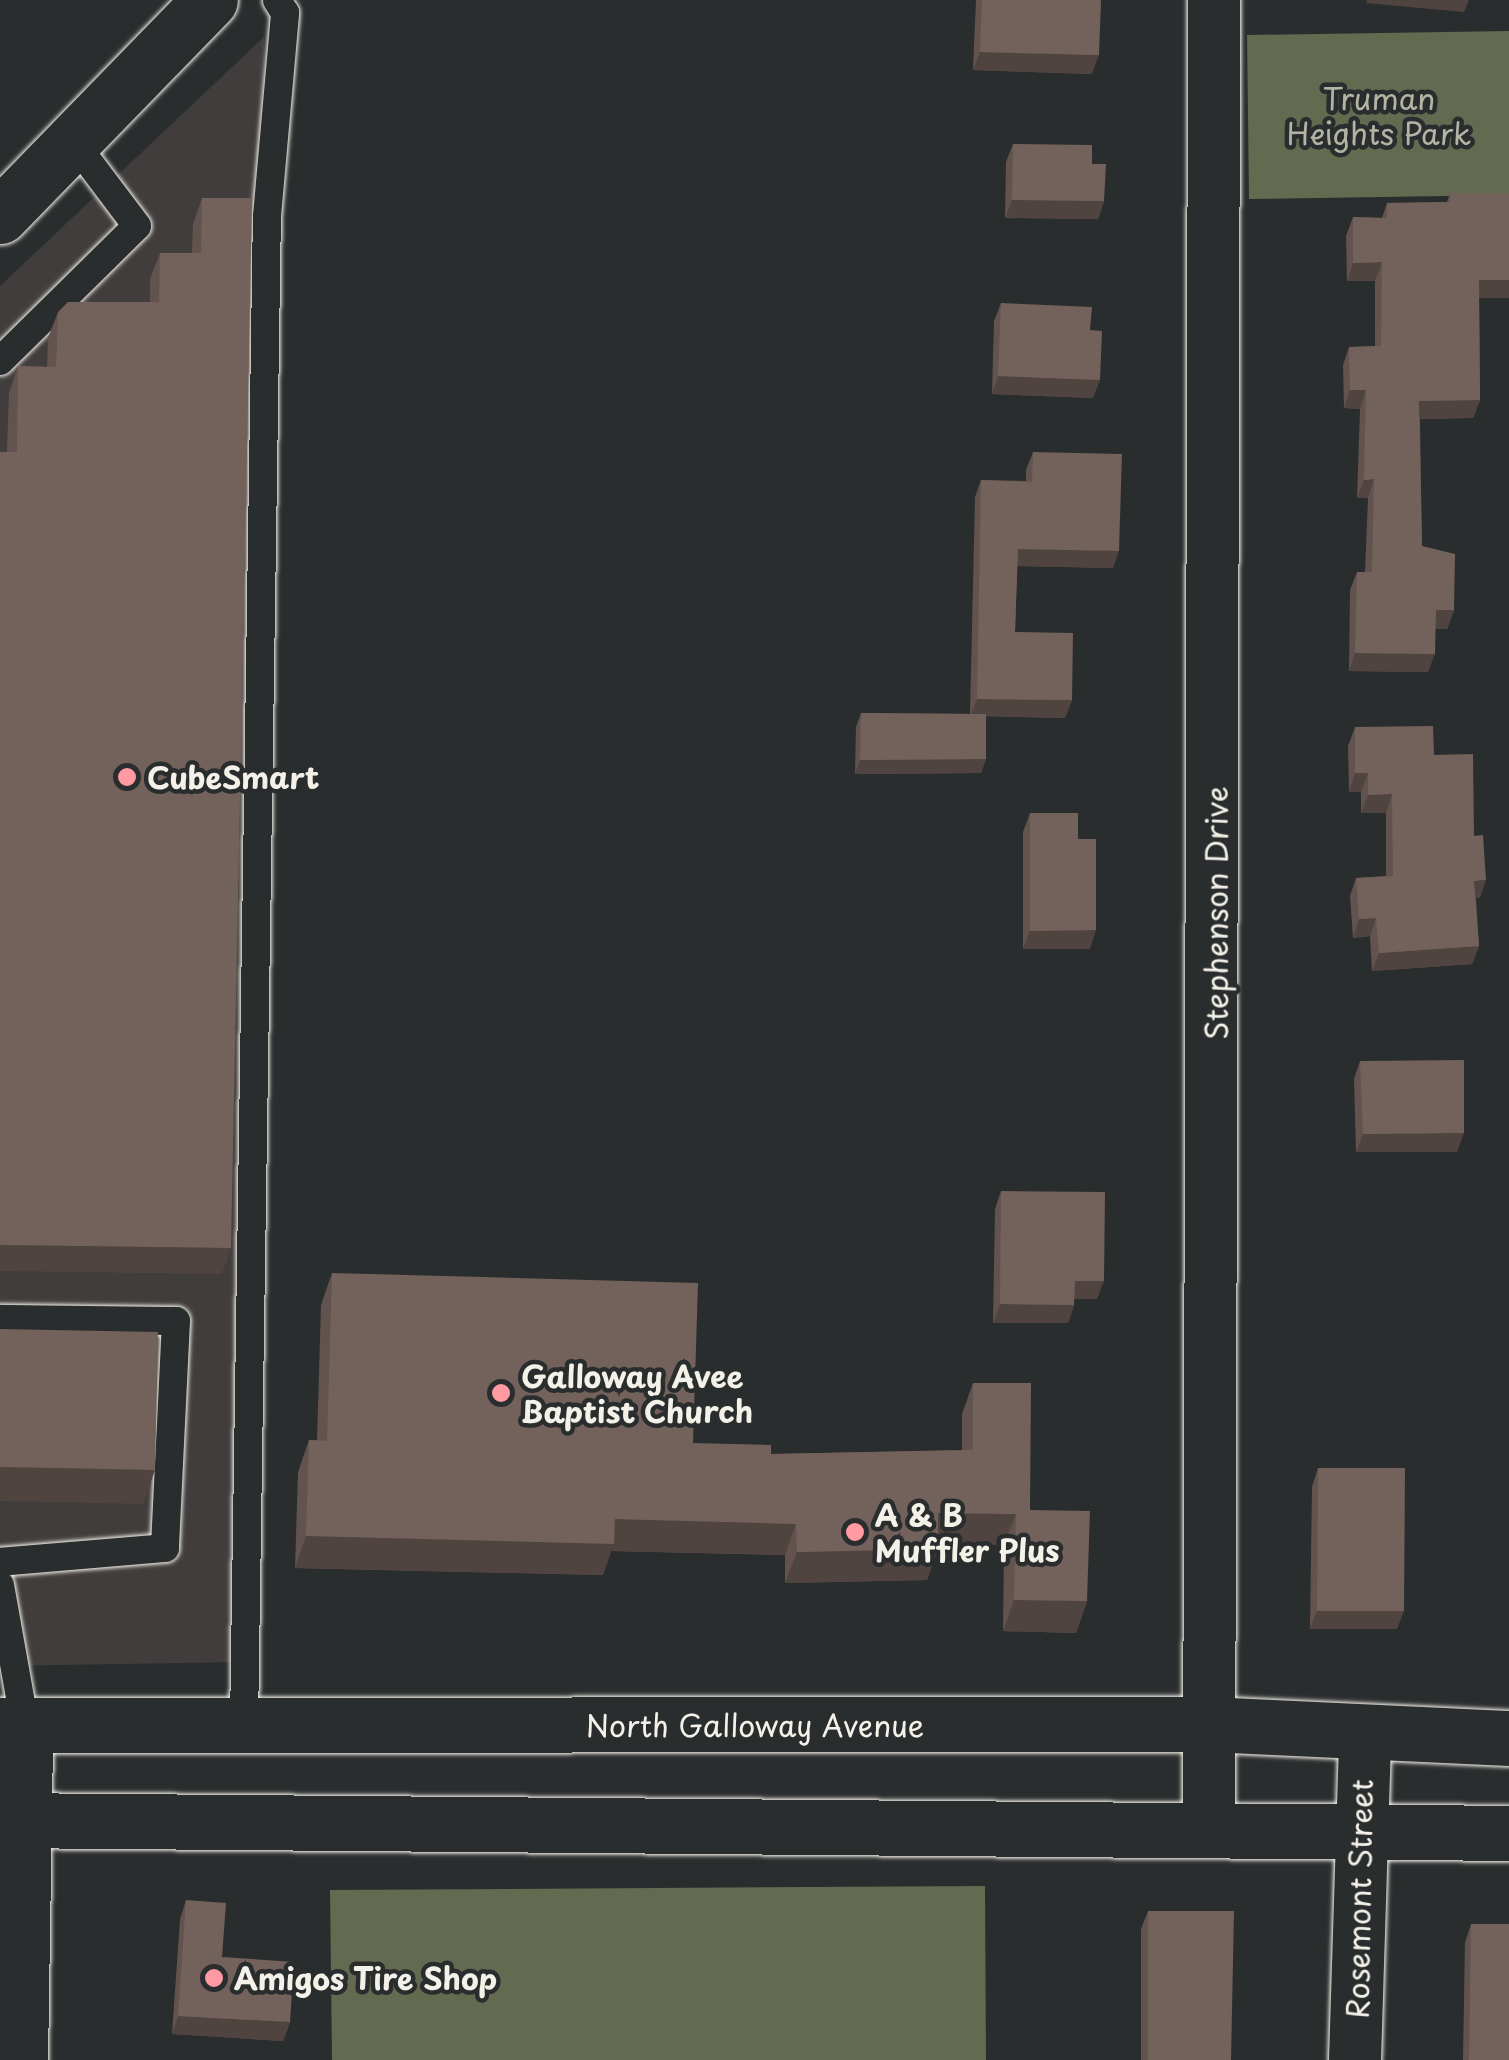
<!DOCTYPE html>
<html>
<head>
<meta charset="utf-8">
<style>
  body { margin:0 }
  #map { position:relative; width:1509px; height:2060px; overflow:hidden; background:#2a2d2e; font-family:"Playpen Sans",sans-serif }
  div>[style] { position:absolute }
  .built>* { inset:0; background:#403d3c }
  .green>* { inset:0; background:#636a50 }
  .roads { filter:drop-shadow(0 0 2px #f4f1e8) drop-shadow(0 0 2px #f4f1e8) }
  .lane>* { height:28px; margin:-14px; padding:0 14px; transform-origin:14px; border-radius:14px; background:#2a2d2e }
  .street>* { height:52px; margin:-26px; padding:0 26px; transform-origin:26px; border-radius:26px; background:#2a2d2e }
  .secondary>* { height:55px; margin:-27.5px; padding:0 27.5px; transform-origin:27.5px; border-radius:27.5px; background:#2a2d2e }
  .wall>* { inset:0; background:#63534e }
  .shaded-wall>* { inset:0; background:#504440 }
  .building>* { inset:0; background:#73615b }
  .dots>* { width:28px; height:28px; translate:-50% -50%; box-sizing:border-box; border:5px solid #2a2d2e; border-radius:50% }
  span { translate:-50% -50%; white-space:nowrap; text-align:center; line-height:1.15; -webkit-text-stroke:9px #2a2d2e; paint-order:stroke }
  .park-label { font-size:30px; color:#b3b4a4 }
  .poi-label { font-size:30px; color:#f4f1e8; font-weight:700 }
  .left { translate:0 -50%; text-align:left }
  .street-label { font-size:30px; color:#f4f1e8 }
</style>
</head>
<body>
<div id="map">
  <div class="built">
    <i style="clip-path:polygon(264px 37px,242px 1662px,0 1666px,0 286px)"></i>
  </div>
  <div class="green">
    <i style="clip-path:polygon(1509px 31px,1509px 195px,1249px 199px,1247px 35px)"></i>
    <i style="clip-path:polygon(985px 1886px,986px 2060px,332px 2060px,330px 1890px)"></i>
  </div>
  <div class="roads">
    <div class="lane">
      <i style="left:0;top:361px;width:192px;rotate:-44.6deg"></i>
      <i style="left:137px;top:226px;width:106px;rotate:-127deg"></i>
      <i style="left:0;top:1319px;width:176px;rotate:0.7deg"></i>
      <i style="left:176px;top:1321px;width:227px;rotate:92.8deg"></i>
      <i style="left:165px;top:1548px;width:166px;rotate:175.2deg"></i>
      <i style="left:0;top:1585px;width:142px;rotate:79.9deg"></i>
      <i style="left:244px;top:1725px;width:1509px;rotate:-89.13deg"></i>
      <i style="left:267px;top:216px;width:204px;rotate:-84.9deg"></i>
      <i style="left:285px;top:13px;width:15px;rotate:-122deg"></i>
    </div>
    <div class="street">
      <i style="left:1209px;top:1827px;width:1827px;rotate:-89.84deg"></i>
      <i style="left:1355px;top:2060px;width:323px;rotate:-88.2deg"></i>
    </div>
    <div class="secondary">
      <i style="left:0;top:216px;width:301px;rotate:-45.8deg"></i>
      <i style="left:0;top:1725px;width:1209px;rotate:-0.05deg"></i>
      <i style="left:1209px;top:1724px;width:300px;rotate:2.7deg"></i>
      <i style="left:0;top:1820px;width:1509px;rotate:0.49deg"></i>
      <i style="left:20px;top:2060px;width:335px;rotate:-89.1deg"></i>
    </div>
  </div>
  <div class="wall">
    <i style="clip-path:polygon(976px 0,1101px 0,1092px 74px,973px 70px)"></i>
    <i style="clip-path:polygon(1013px 144px,1092px 164px,1104px 201px,1098px 219px,1005px 218px,1006px 162px)"></i>
    <i style="clip-path:polygon(1450px 193px,1509px 193px,1509px 298px,1479px 298px,1480px 400px,1473px 418px,1420px 419px,1422px 546px,1454px 610px,1447px 629px,1435px 629px,1428px 672px,1349px 671px,1350px 590px,1357px 572px,1365px 572px,1368px 498px,1357px 498px,1360px 409px,1344px 408px,1343px 365px,1349px 347px,1375px 346px,1375px 281px,1347px 281px,1346px 236px,1353px 217px,1382px 218px,1387px 203px,1447px 202px)"></i>
    <i style="clip-path:polygon(202px 198px,222px 1274px,7px 452px,9px 393px,18px 366px,47px 367px,48px 338px,58px 312px,150px 302px,150px 279px,160px 253px,192px 253px,193px 224px)"></i>
    <i style="clip-path:polygon(1001px 303px,1090px 330px,1093px 398px,992px 394px,994px 321px)"></i>
    <i style="clip-path:polygon(1033px 452px,1113px 568px,1017px 566px,1015px 632px,1072px 700px,1065px 718px,986px 716px,986px 759px,981px 773px,855px 774px,856px 727px,861px 713px,970px 714px,975px 497px,981px 480px,1026px 481px,1026px 470px)"></i>
    <i style="clip-path:polygon(1355px 727px,1434px 755px,1474px 836px,1480px 898px,1476px 898px,1479px 946px,1472px 964px,1372px 971px,1370px 936px,1353px 938px,1350px 896px,1356px 878px,1386px 876px,1386px 813px,1361px 813px,1361px 792px,1349px 792px,1348px 746px)"></i>
    <i style="clip-path:polygon(1030px 813px,1078px 839px,1090px 949px,1023px 949px,1023px 832px)"></i>
    <i style="clip-path:polygon(1360px 1061px,1457px 1152px,1356px 1152px,1354px 1079px)"></i>
    <i style="clip-path:polygon(1001px 1191px,1097px 1299px,1074px 1299px,1074px 1305px,1068px 1323px,993px 1323px,995px 1209px)"></i>
    <i style="clip-path:polygon(332px 1273px,693px 1443px,771px 1454px,962px 1450px,962px 1414px,973px 1383px,1030px 1510px,1087px 1601px,1076px 1633px,1003px 1631px,1004px 1545px,938px 1544px,927px 1580px,785px 1583px,785px 1555px,611px 1551px,603px 1575px,295px 1568px,298px 1472px,309px 1440px,317px 1440px,321px 1305px)"></i>
    <i style="clip-path:polygon(1318px 1468px,1397px 1629px,1310px 1629px,1312px 1487px)"></i>
    <i style="clip-path:polygon(186px 1900px,222px 1957px,290px 2022px,283px 2041px,172px 2034px,180px 1919px)"></i>
    <i style="clip-path:polygon(1148px 1911px,1231px 2060px,1141px 2060px,1141px 1929px)"></i>
    <i style="clip-path:polygon(1471px 1924px,1509px 2060px,1463px 2060px,1465px 1943px)"></i>
  </div>
  <div class="shaded-wall">
    <i style="clip-path:polygon(1367px 0,1469px 0,1464px 12px,1366px 3px)"></i>
    <i style="clip-path:polygon(980px 52px,1099px 55px,1092px 74px,973px 70px)"></i>
    <i style="clip-path:polygon(1012px 200px,1104px 201px,1098px 219px,1005px 218px)"></i>
    <i style="clip-path:polygon(1382px 262px,1375px 281px,1347px 281px,1353px 263px)"></i>
    <i style="clip-path:polygon(1479px 280px,1509px 280px,1509px 298px,1472px 298px)"></i>
    <i style="clip-path:polygon(998px 376px,1100px 380px,1093px 398px,992px 394px)"></i>
    <i style="clip-path:polygon(1350px 390px,1366px 390px,1360px 409px,1344px 408px)"></i>
    <i style="clip-path:polygon(1480px 400px,1473px 418px,1413px 419px,1419px 401px)"></i>
    <i style="clip-path:polygon(1374px 479px,1368px 498px,1357px 498px,1364px 480px)"></i>
    <i style="clip-path:polygon(1018px 549px,1119px 551px,1113px 568px,1011px 566px)"></i>
    <i style="clip-path:polygon(1436px 610px,1454px 610px,1447px 629px,1429px 629px)"></i>
    <i style="clip-path:polygon(1355px 653px,1435px 654px,1428px 672px,1349px 671px)"></i>
    <i style="clip-path:polygon(977px 699px,1072px 700px,1065px 718px,970px 716px)"></i>
    <i style="clip-path:polygon(986px 759px,981px 773px,855px 774px,860px 760px)"></i>
    <i style="clip-path:polygon(1355px 773px,1368px 773px,1361px 792px,1349px 792px)"></i>
    <i style="clip-path:polygon(1392px 794px,1386px 813px,1361px 813px,1368px 795px)"></i>
    <i style="clip-path:polygon(1486px 880px,1480px 898px,1468px 899px,1474px 881px)"></i>
    <i style="clip-path:polygon(1376px 918px,1370px 936px,1353px 938px,1359px 919px)"></i>
    <i style="clip-path:polygon(1096px 930px,1090px 949px,1023px 949px,1030px 931px)"></i>
    <i style="clip-path:polygon(1479px 946px,1472px 964px,1372px 971px,1379px 953px)"></i>
    <i style="clip-path:polygon(1464px 1133px,1457px 1152px,1356px 1152px,1363px 1134px)"></i>
    <i style="clip-path:polygon(0 1245px,231px 1248px,222px 1274px,0 1271px)"></i>
    <i style="clip-path:polygon(1075px 1281px,1104px 1281px,1097px 1299px,1068px 1299px)"></i>
    <i style="clip-path:polygon(1000px 1304px,1074px 1305px,1068px 1323px,993px 1323px)"></i>
    <i style="clip-path:polygon(0 1467px,155px 1470px,143px 1504px,0 1501px)"></i>
    <i style="clip-path:polygon(938px 1513px,1016px 1514px,1004px 1545px,926px 1544px)"></i>
    <i style="clip-path:polygon(615px 1519px,796px 1524px,785px 1555px,611px 1551px,603px 1575px,295px 1568px,306px 1536px)"></i>
    <i style="clip-path:polygon(938px 1549px,927px 1580px,785px 1583px,797px 1552px)"></i>
    <i style="clip-path:polygon(1014px 1600px,1087px 1601px,1076px 1633px,1003px 1631px)"></i>
    <i style="clip-path:polygon(1317px 1611px,1404px 1611px,1397px 1629px,1310px 1629px)"></i>
    <i style="clip-path:polygon(178px 2016px,290px 2022px,283px 2041px,172px 2034px)"></i>
  </div>
  <div class="building">
    <i style="clip-path:polygon(982px 0,1101px 0,1099px 55px,980px 52px)"></i>
    <i style="clip-path:polygon(1013px 144px,1092px 145px,1092px 164px,1106px 164px,1104px 201px,1012px 200px)"></i>
    <i style="clip-path:polygon(1450px 193px,1509px 193px,1509px 280px,1479px 280px,1480px 400px,1419px 401px,1422px 546px,1455px 554px,1454px 610px,1436px 610px,1435px 654px,1355px 653px,1357px 572px,1372px 572px,1374px 479px,1364px 480px,1366px 390px,1350px 390px,1349px 347px,1381px 346px,1382px 262px,1353px 263px,1353px 217px,1387px 218px,1387px 203px,1450px 202px)"></i>
    <i style="clip-path:polygon(202px 198px,252px 198px,231px 1248px,0 1245px,0 452px,17px 452px,18px 366px,56px 367px,58px 312px,68px 302px,159px 302px,160px 253px,201px 253px)"></i>
    <i style="clip-path:polygon(1001px 303px,1092px 307px,1090px 330px,1102px 331px,1100px 380px,998px 376px)"></i>
    <i style="clip-path:polygon(1033px 452px,1122px 454px,1119px 551px,1018px 549px,1015px 632px,1073px 633px,1072px 700px,977px 699px,981px 480px,1032px 482px)"></i>
    <i style="clip-path:polygon(861px 713px,986px 714px,986px 759px,860px 760px)"></i>
    <i style="clip-path:polygon(1433px 726px,1434px 755px,1473px 754px,1474px 836px,1483px 835px,1486px 880px,1474px 881px,1479px 946px,1379px 953px,1376px 918px,1359px 919px,1356px 878px,1393px 876px,1392px 794px,1368px 795px,1368px 773px,1355px 773px,1355px 727px)"></i>
    <i style="clip-path:polygon(1030px 813px,1078px 813px,1078px 839px,1096px 839px,1096px 930px,1030px 931px)"></i>
    <i style="clip-path:polygon(1464px 1060px,1464px 1133px,1363px 1134px,1360px 1061px)"></i>
    <i style="clip-path:polygon(1001px 1191px,1105px 1192px,1104px 1281px,1075px 1281px,1074px 1305px,1000px 1304px)"></i>
    <i style="clip-path:polygon(332px 1273px,698px 1283px,693px 1443px,771px 1445px,771px 1454px,973px 1450px,973px 1383px,1031px 1383px,1030px 1510px,1090px 1511px,1087px 1601px,1014px 1600px,1016px 1514px,938px 1513px,938px 1549px,797px 1552px,796px 1524px,615px 1519px,614px 1544px,306px 1536px,309px 1440px,327px 1441px)"></i>
    <i style="clip-path:polygon(0 1329px,158px 1332px,155px 1470px,0 1467px)"></i>
    <i style="clip-path:polygon(1318px 1468px,1405px 1468px,1404px 1611px,1317px 1611px)"></i>
    <i style="clip-path:polygon(186px 1900px,226px 1903px,222px 1957px,294px 1962px,290px 2022px,178px 2016px)"></i>
    <i style="clip-path:polygon(1148px 1911px,1234px 1911px,1231px 2060px,1148px 2060px)"></i>
    <i style="clip-path:polygon(1471px 1924px,1509px 1924px,1509px 2060px,1469px 2060px)"></i>
  </div>
  <div class="dots">
    <i style="left:127px;top:777px;background:#ff9aa2"></i>
    <i style="left:501px;top:1393px;background:#ff9aa2"></i>
    <i style="left:855px;top:1532px;background:#ff9aa2"></i>
    <i style="left:214px;top:1978px;background:#ff9aa2"></i>
  </div>
  <div class="park-label">
    <span style="left:1379px;top:115px">Truman<br>Heights Park</span>
  </div>
  <div class="poi-label">
    <span class="left" style="left:147px;top:777px">CubeSmart</span>
    <span class="left" style="left:521px;top:1393px">Galloway Avee<br>Baptist Church</span>
    <span class="left" style="left:875px;top:1532px">A &amp; B<br>Muffler Plus</span>
    <span class="left" style="left:234px;top:1978px">Amigos Tire Shop</span>
  </div>
  <div class="street-label">
    <span style="left:1216px;top:913px;rotate:-90deg">Stephenson Drive</span>
    <span style="left:755px;top:1725px">North Galloway Avenue</span>
    <span style="left:1359px;top:1899px;rotate:-89deg">Rosemont Street</span>
  </div>
</div>
</body>
</html>
